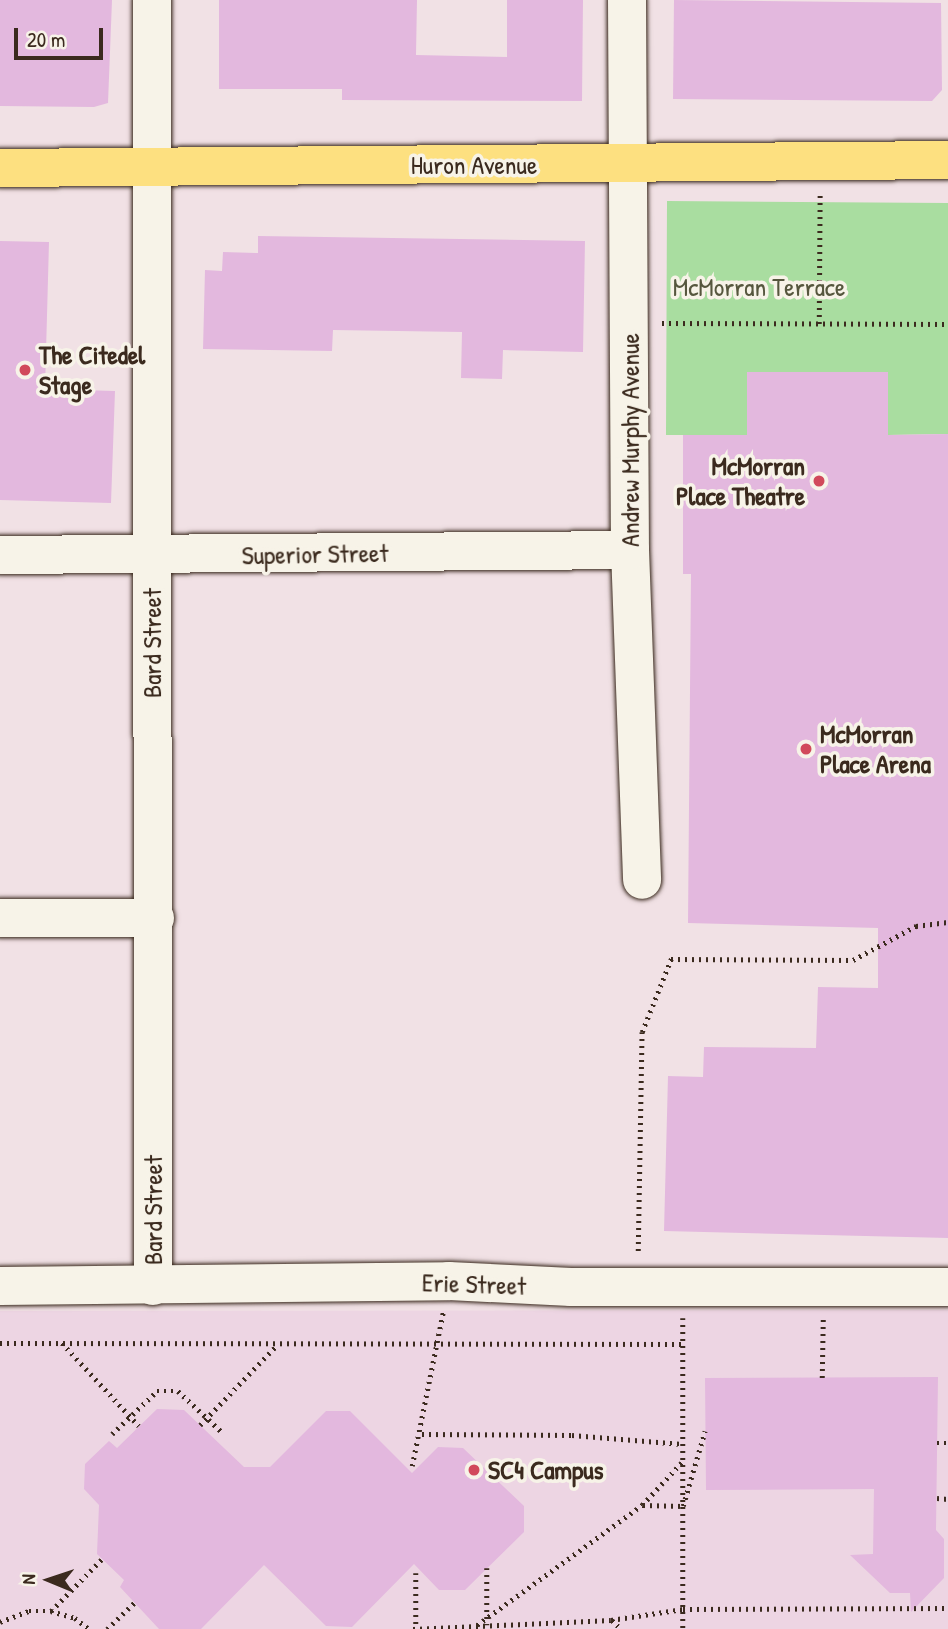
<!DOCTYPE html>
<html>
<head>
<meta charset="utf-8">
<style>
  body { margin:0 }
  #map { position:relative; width:948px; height:1629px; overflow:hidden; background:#f1e1e5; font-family:"Patrick Hand",sans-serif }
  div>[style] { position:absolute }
  .built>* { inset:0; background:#edd5e3 }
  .green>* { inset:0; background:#a9dda0 }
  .building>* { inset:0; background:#e3b8de }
  .path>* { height:4.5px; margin-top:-2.25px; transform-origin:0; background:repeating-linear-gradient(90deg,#3b2a1e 0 2px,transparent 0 7px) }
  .roads { filter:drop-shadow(0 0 2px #3b2a1e) drop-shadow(0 0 2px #3b2a1e) }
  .minor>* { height:38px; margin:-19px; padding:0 19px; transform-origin:19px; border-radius:19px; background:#f7f3e8 }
  .major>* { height:38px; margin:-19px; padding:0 19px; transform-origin:19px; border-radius:19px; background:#fde080 }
  .dots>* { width:19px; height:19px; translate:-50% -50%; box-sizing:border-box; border:4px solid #f7f3e8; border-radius:50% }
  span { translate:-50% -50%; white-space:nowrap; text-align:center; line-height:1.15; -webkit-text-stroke:7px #f7f3e8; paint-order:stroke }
  .street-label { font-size:26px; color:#3b2a1e }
  .park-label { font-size:26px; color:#56573e }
  .poi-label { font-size:26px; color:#3b2a1e; font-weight:700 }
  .left { translate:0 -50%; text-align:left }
  .right { translate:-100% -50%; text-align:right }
  .north { position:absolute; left:14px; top:1545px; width:70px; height:70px; -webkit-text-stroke:5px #f7f3e8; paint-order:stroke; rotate:272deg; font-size:19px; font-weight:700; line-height:28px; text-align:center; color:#3b2a1e }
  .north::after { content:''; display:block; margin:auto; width:24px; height:32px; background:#3b2a1e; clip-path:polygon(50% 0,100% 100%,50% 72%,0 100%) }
  .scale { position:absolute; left:14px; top:28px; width:89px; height:32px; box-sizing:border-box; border:4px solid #3b2a1e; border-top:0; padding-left:9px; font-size:21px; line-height:24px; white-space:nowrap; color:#3b2a1e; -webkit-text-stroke:5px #f7f3e8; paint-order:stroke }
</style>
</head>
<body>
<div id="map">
  <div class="built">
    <i style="clip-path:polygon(948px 1310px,948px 1629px,0 1629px,0 1311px)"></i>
  </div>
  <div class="green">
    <i style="clip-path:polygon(667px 201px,948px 203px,948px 434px,888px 435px,888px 373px,747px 435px,666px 435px)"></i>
  </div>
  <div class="building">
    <i style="clip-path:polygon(0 0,112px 0,108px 103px,94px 107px,0 106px)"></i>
    <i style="clip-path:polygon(219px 0,417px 0,416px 55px,507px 57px,507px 0,583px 0,582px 101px,342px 100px,342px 89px,219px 89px)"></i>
    <i style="clip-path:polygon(674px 0,941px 3px,942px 90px,932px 101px,673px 99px)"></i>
    <i style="clip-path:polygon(258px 236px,585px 241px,583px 352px,503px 350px,502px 379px,461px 378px,462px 332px,333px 330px,332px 351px,203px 349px,205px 270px,222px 271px,223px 252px,258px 253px)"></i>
    <i style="clip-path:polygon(0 241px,49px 242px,45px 389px,115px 391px,111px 503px,0 500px)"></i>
    <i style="clip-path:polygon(747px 372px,888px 372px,888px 435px,948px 434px,948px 1238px,664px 1231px,668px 1076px,703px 1077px,704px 1047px,816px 1048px,818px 987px,878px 988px,878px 928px,688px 923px,691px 574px,683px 574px,683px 435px,747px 435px)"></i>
    <i style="clip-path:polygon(938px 1377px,936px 1530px,944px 1539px,944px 1578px,911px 1612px,910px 1593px,890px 1593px,850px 1555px,873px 1554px,874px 1489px,706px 1490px,705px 1378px)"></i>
    <i style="clip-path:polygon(157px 1409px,184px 1410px,244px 1467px,270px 1467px,326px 1411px,350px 1411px,412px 1473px,438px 1447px,463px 1448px,524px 1506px,524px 1532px,465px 1590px,439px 1590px,414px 1564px,352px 1627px,326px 1626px,264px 1565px,201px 1629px,159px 1629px,120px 1587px,124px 1580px,97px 1554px,99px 1505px,84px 1489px,85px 1464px,109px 1441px,117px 1448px)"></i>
  </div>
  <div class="path">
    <i style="left:662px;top:323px;width:286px;rotate:0.2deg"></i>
    <i style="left:819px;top:324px;width:132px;rotate:-89.6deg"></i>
    <i style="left:638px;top:1251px;width:219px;rotate:-89deg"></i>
    <i style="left:642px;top:1032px;width:79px;rotate:-68.3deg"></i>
    <i style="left:671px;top:959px;width:182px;rotate:0.3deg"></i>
    <i style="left:853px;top:960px;width:72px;rotate:-28.4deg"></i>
    <i style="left:916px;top:926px;width:32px;rotate:-7deg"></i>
    <i style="left:683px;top:1318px;width:311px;rotate:90deg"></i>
    <i style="left:0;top:1343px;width:683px;rotate:0.08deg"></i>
    <i style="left:62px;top:1343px;width:113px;rotate:47.1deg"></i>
    <i style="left:822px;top:1378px;width:59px;rotate:-89deg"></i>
    <i style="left:200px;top:1425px;width:111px;rotate:-46.1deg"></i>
    <i style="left:112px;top:1434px;width:62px;rotate:-43.7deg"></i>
    <i style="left:157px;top:1391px;width:21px"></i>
    <i style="left:178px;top:1391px;width:60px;rotate:43deg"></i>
    <i style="left:422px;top:1434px;width:150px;rotate:0.4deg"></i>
    <i style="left:572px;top:1435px;width:111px;rotate:4.6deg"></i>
    <i style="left:937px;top:1443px;width:11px"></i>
    <i style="left:412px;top:1466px;width:157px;rotate:-78.6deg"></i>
    <i style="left:937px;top:1498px;width:11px;rotate:5deg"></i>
    <i style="left:643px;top:1505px;width:40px;rotate:1.4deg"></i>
    <i style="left:683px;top:1506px;width:78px;rotate:-73.7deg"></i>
    <i style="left:487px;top:1568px;width:57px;rotate:90deg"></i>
    <i style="left:416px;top:1573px;width:54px;rotate:90deg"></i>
    <i style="left:51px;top:1611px;width:73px;rotate:-45.6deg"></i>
    <i style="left:612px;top:1620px;width:13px;rotate:45deg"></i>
    <i style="left:0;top:1622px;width:31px;rotate:-21deg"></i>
    <i style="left:29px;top:1611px;width:22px"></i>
    <i style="left:51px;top:1611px;width:25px;rotate:16deg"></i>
    <i style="left:75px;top:1618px;width:18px;rotate:38deg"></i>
    <i style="left:477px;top:1625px;width:204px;rotate:-36deg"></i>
    <i style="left:642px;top:1505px;width:60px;rotate:-47deg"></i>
    <i style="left:107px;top:1629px;width:39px;rotate:-44deg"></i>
    <i style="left:413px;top:1629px;width:198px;rotate:-2.6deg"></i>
    <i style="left:611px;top:1620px;width:73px;rotate:-8.7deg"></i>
    <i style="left:683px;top:1609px;width:265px;rotate:-0.2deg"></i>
  </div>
  <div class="roads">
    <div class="minor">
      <i style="left:152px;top:0;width:1286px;rotate:89.96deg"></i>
      <i style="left:627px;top:0;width:550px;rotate:89.69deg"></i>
      <i style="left:630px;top:550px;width:330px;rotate:87.9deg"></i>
      <i style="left:0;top:555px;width:630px;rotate:-0.45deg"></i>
      <i style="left:0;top:918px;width:155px"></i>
      <i style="left:0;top:1286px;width:449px;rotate:-0.6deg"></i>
      <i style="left:449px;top:1281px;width:122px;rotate:2.8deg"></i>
      <i style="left:571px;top:1287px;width:377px"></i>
    </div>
    <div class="major">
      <i style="left:0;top:168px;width:948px;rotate:-0.48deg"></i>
    </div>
  </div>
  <div class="dots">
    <i style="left:25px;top:370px;background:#d1495b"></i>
    <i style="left:819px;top:481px;background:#d1495b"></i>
    <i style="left:806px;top:749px;background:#d1495b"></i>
    <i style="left:474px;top:1470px;background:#d1495b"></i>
  </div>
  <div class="street-label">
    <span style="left:474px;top:165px">Huron Avenue</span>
    <span style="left:630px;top:440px;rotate:-90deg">Andrew Murphy Avenue</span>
    <span style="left:315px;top:554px;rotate:-1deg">Superior Street</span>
    <span style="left:152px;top:643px;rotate:-90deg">Bard Street</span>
    <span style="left:153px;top:1210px;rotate:-90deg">Bard Street</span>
    <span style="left:474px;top:1284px;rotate:2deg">Erie Street</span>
  </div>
  <div class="park-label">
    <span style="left:759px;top:287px">McMorran Terrace</span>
  </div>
  <div class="poi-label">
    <span class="left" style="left:39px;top:370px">The Citedel<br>Stage</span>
    <span class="right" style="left:805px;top:481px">McMorran<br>Place Theatre</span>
    <span class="left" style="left:820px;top:749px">McMorran<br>Place Arena</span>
    <span class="left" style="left:488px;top:1470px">SC4 Campus</span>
  </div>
  <div class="north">N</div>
  <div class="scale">20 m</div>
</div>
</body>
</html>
